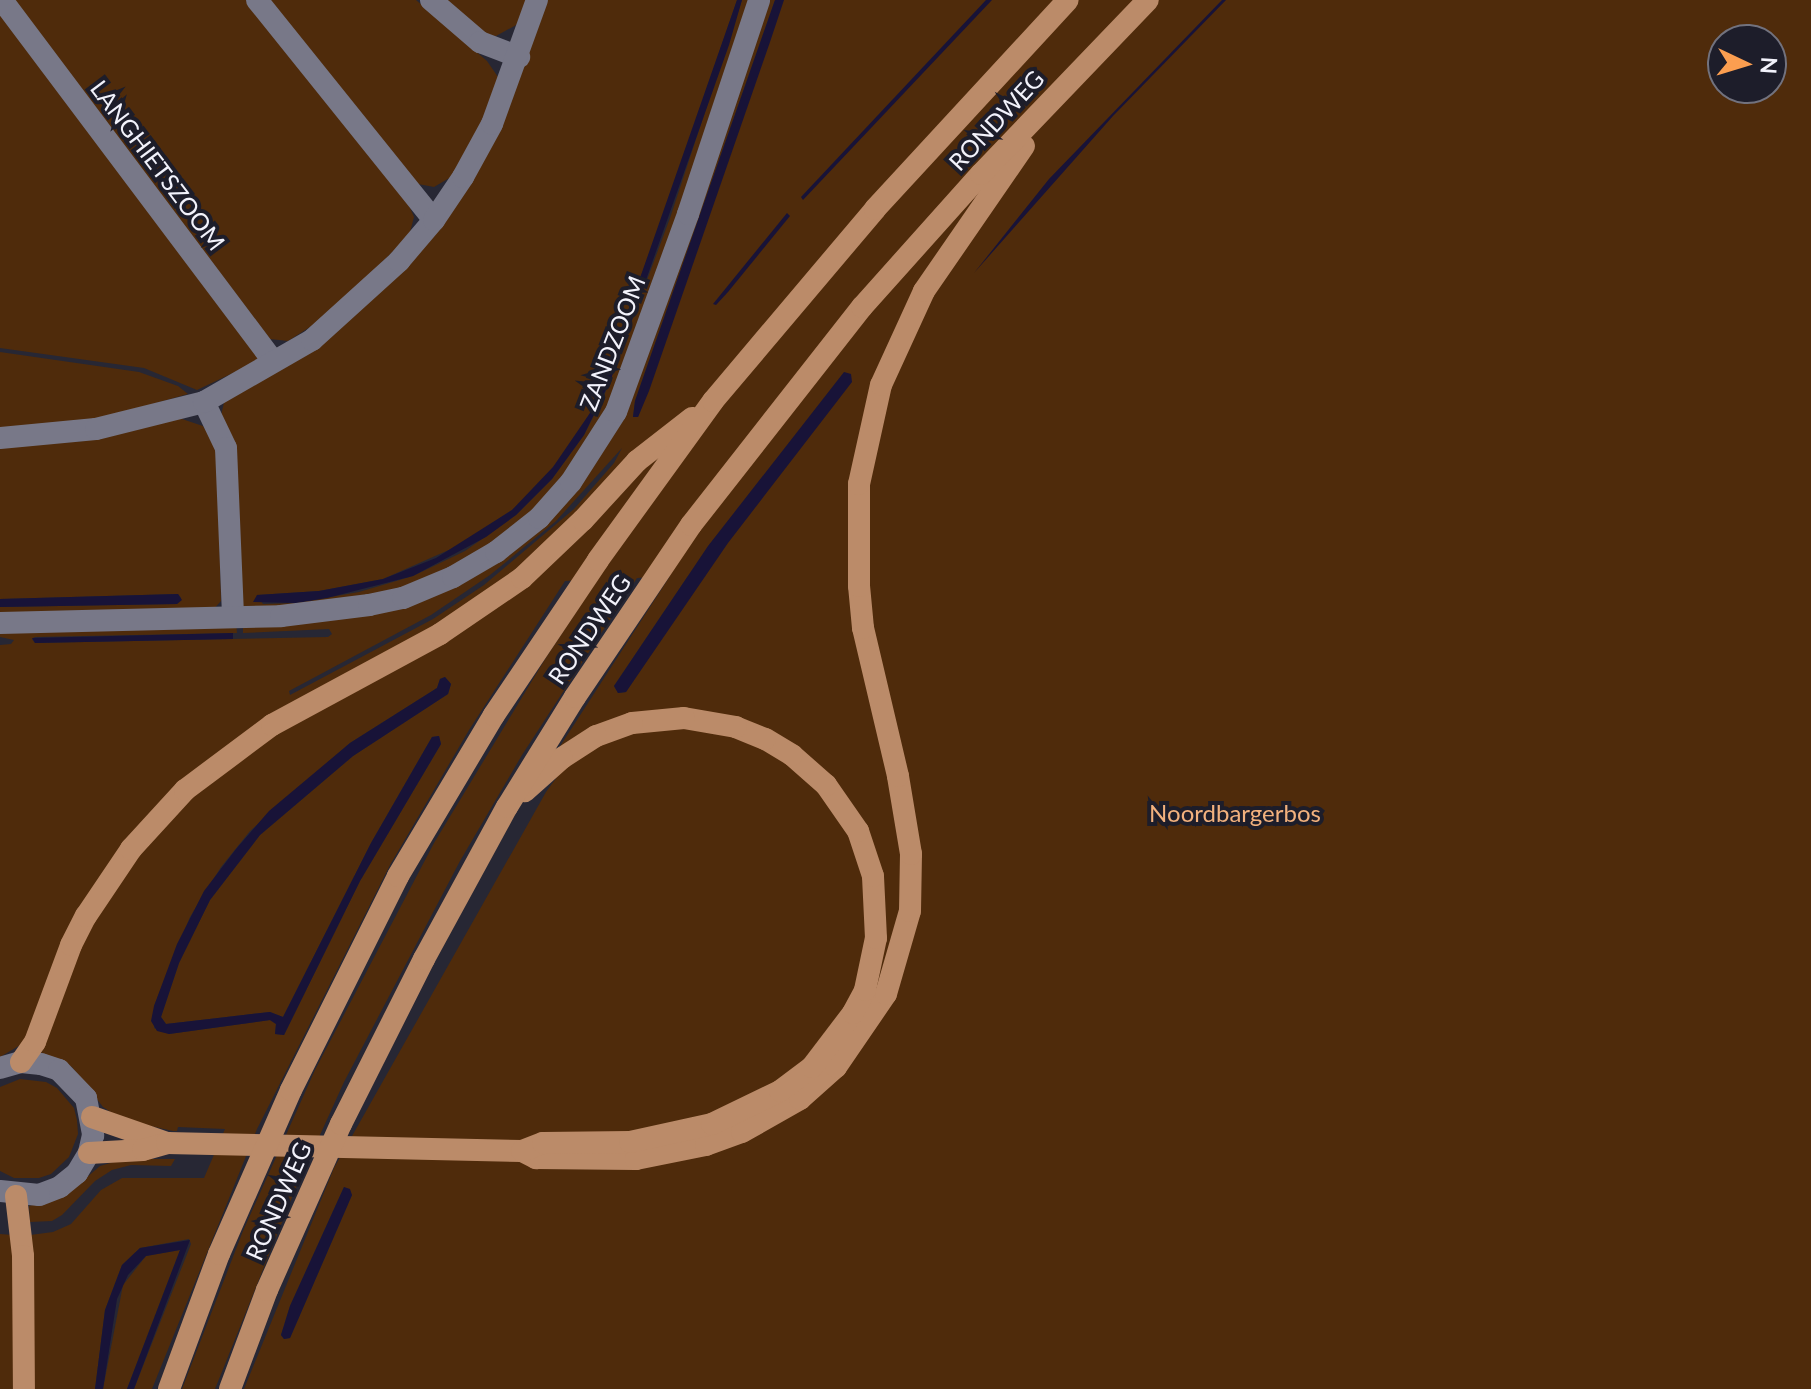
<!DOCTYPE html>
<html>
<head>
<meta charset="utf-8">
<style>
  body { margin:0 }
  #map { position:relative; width:1811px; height:1389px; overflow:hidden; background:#272734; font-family:Lato,sans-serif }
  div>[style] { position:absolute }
  .green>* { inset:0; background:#4f2b0b }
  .water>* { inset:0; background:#181338 }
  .minor>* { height:22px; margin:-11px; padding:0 11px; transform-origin:11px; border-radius:11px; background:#787888 }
  .tertiary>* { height:22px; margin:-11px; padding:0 11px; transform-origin:11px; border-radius:11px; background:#787888 }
  .primary>* { height:22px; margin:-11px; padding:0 11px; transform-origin:11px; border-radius:11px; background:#bb8b69 }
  span { translate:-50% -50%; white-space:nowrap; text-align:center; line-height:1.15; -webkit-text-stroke:8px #1d1d2a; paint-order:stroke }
  .street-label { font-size:24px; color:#f2f2fb }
  .park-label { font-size:24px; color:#f2b17e }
  .north { position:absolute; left:1707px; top:24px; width:80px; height:80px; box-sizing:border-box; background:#1d1d2a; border:2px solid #72727e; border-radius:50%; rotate:94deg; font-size:22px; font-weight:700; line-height:32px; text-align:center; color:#f2f2fb }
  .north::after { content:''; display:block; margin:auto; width:28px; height:36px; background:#fb9e50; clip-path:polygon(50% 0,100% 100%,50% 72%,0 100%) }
</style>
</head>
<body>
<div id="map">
  <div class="green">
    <i style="clip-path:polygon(12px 0,246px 0,407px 201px,414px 217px,409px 236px,324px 318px,288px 341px,270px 339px)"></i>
    <i style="clip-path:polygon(269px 0,416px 0,487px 61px,498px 77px,484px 120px,451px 177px,434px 187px,418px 184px)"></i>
    <i style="clip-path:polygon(443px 0,528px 0,518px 24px,496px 36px,488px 35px)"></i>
    <i style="clip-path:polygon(546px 0,737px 0,670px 197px,592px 410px,572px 444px,534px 491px,512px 510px,460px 545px,383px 579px,319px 591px,257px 595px,263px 604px,296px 603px,359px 592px,413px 576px,465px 551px,516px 515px,552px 479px,584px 435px,604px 396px,670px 218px,742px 0,753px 0,612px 402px,553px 493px,495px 544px,397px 593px,247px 611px,239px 600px,220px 420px,225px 398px,347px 322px,414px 257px,512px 99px)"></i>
    <i style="clip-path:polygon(evenodd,766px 0,775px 0,635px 401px,633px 417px,638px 417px,642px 407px,781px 0,1811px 0,1811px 1389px,244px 1389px,334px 1168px,546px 792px,565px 766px,600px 742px,611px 724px,590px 731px,557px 751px,670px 576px,637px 578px,522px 755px,460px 861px,344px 1082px,295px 1190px,215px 1389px,182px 1389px,243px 1231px,315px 1070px,434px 843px,547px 656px,598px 579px,565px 581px,469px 730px,390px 865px,257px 1129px,152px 1389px,134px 1389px,191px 1244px,189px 1239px,140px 1248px,122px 1265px,105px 1310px,95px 1389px,31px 1389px,30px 1235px,53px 1232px,71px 1224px,101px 1190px,122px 1178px,204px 1178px,225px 1129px,178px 1127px,177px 1131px,173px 1131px,123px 1120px,103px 1107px,72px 1067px,41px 1054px,69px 968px,109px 892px,145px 841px,216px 771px,297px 718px,430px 647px,505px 598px,526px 582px,545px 550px,594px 498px,540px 551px,466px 608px,267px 718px,178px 786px,128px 840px,97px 883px,55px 963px,32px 1029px,22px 1044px,0 1057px,0 645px,11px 644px,14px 640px,0 637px,0 629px,236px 622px,237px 633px,35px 637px,32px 639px,35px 643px,328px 637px,332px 634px,329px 629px,243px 633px,243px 622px,338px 619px,390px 607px,462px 579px,522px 541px,562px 502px,583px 476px,605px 443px,628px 398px,724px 128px,766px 0,1723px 40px,1771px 40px,1771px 88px,1723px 88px,1723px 40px,766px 0,622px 448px,614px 463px,574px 509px,484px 585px,433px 619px,290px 695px,289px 691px,431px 615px,490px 575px,556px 521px,622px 448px,766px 0,704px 575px,626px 692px,618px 693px,614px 686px,688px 576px,704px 575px,766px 0,445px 677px,451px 684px,448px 694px,353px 756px,260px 835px,210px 900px,179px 963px,161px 1017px,166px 1024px,270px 1012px,283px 1017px,371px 843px,432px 737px,439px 736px,441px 744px,360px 881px,284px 1035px,275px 1034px,276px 1024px,270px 1020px,169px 1034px,154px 1028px,154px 1006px,190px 917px,221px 867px,250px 831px,350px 743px,437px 688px,440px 679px,445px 677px,766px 0,344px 1187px,352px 1195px,290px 1338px,284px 1339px,281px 1335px,290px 1306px,344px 1187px)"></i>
    <i style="clip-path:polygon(0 13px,260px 360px,197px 390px,144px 368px,0 348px)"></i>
    <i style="clip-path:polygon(0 352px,139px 372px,178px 386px,188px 394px,92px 421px,0 430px)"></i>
    <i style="clip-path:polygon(176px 417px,203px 426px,217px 448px,221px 601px,211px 612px,0 617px,0 607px,177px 604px,181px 598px,178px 594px,0 599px,0 448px,83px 441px)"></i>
    <i style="clip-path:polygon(20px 1079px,46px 1082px,57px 1088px,74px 1108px,77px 1120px,78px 1134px,69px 1157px,51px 1174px,39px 1178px,14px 1178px,0 1171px,0 1087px)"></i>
    <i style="clip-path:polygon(124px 1159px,175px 1159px,171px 1166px,131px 1165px,112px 1170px,95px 1181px,62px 1215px,52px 1221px,30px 1222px,29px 1206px,65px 1196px,100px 1166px)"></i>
    <i style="clip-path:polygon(0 1234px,13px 1235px,17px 1389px,0 1389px)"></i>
    <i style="clip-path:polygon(180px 1250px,127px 1389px,103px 1389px,123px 1285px,146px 1256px)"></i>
  </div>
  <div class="water">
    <i style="clip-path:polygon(737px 0,742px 0,729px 45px,611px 379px,584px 435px,552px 479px,516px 515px,486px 537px,413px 576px,327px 598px,296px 603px,253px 602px,257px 595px,319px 591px,383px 579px,436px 558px,512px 510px,553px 467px,592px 410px,603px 384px)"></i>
    <i style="clip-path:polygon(775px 0,784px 0,770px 42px,649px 391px,638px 417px,633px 417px,635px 401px)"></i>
    <i style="clip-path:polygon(986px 0,992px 0,803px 200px,801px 197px)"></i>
    <i style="clip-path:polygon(1222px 0,1226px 0,1113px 116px,974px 273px,1049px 179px)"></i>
    <i style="clip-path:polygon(787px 213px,790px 216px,728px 292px,716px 305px,713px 304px)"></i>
    <i style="clip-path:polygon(844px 372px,851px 374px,852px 382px,728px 543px,626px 692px,618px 693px,614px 686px,708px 546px)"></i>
    <i style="clip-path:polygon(178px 594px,182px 600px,177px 604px,0 607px,0 599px)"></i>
    <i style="clip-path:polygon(233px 633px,233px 639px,35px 643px,32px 638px)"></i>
    <i style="clip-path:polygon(445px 677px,451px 684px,448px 694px,353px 756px,260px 835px,210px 900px,179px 963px,161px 1017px,166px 1024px,270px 1012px,283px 1017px,371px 843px,432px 737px,439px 736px,441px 744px,360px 881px,284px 1035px,275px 1034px,276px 1024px,270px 1020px,169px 1034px,157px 1031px,151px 1021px,154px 1006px,177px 944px,204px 891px,236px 849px,269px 811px,350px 743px,437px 688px,440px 679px)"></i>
    <i style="clip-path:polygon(344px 1187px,350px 1189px,352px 1195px,290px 1338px,284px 1339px,281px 1335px,290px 1306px)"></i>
    <i style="clip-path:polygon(190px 1240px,134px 1389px,127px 1389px,180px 1250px,146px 1256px,128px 1275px,117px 1299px,103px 1389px,95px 1389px,105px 1310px,122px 1265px,140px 1248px)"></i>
  </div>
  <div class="minor">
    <i style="left:2px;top:0;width:451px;rotate:53.1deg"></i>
    <i style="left:257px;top:0;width:282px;rotate:51.2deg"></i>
    <i style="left:431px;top:0;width:65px;rotate:40.6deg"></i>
    <i style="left:480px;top:42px;width:42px;rotate:21deg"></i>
    <i style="left:204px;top:402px;width:51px;rotate:64.4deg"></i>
    <i style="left:226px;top:448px;width:169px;rotate:87.6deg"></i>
    <i style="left:0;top:438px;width:96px;rotate:-5.4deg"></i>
    <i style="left:96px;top:429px;width:111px;rotate:-14deg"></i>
    <i style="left:204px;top:402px;width:125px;rotate:-29.9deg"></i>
    <i style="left:312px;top:340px;width:118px;rotate:-42.2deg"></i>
    <i style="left:399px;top:261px;width:54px;rotate:-49.5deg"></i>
    <i style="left:434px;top:220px;width:52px;rotate:-56deg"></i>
    <i style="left:463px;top:177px;width:60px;rotate:-61.3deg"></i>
    <i style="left:492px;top:124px;width:132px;rotate:-70.1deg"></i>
    <i style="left:0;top:623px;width:281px;rotate:-1.4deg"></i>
    <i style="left:281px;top:616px;width:89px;rotate:-7.1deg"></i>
    <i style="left:369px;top:605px;width:35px;rotate:-12deg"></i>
    <i style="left:403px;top:598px;width:54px;rotate:-22.8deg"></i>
    <i style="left:453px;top:577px;width:50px;rotate:-30.2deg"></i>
    <i style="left:496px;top:552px;width:55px;rotate:-38.3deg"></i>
    <i style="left:539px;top:518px;width:48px;rotate:-48.4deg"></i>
    <i style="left:571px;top:482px;width:83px;rotate:-57.3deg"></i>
    <i style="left:616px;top:412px;width:211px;rotate:-70deg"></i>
    <i style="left:688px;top:214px;width:225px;rotate:-71.6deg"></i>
  </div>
  <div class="tertiary">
    <i style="left:0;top:1068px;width:22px;rotate:-16deg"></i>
    <i style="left:21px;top:1062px;width:20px;rotate:6deg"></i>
    <i style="left:41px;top:1064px;width:19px;rotate:18deg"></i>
    <i style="left:59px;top:1070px;width:39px;rotate:46deg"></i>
    <i style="left:86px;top:1098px;width:38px;rotate:79deg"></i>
    <i style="left:93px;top:1135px;width:18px;rotate:103deg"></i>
    <i style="left:89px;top:1153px;width:23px;rotate:121deg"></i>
    <i style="left:77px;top:1173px;width:22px;rotate:141deg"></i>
    <i style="left:60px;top:1187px;width:22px;rotate:159deg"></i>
    <i style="left:39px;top:1195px;width:39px;rotate:-174deg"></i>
  </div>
  <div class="primary">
    <i style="left:21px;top:1062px;width:24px;rotate:-55deg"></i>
    <i style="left:35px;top:1042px;width:103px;rotate:-69.6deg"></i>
    <i style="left:71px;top:945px;width:33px;rotate:-63deg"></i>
    <i style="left:86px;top:916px;width:81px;rotate:-56.1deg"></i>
    <i style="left:131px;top:849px;width:80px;rotate:-47.5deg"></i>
    <i style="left:185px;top:790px;width:109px;rotate:-36.8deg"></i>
    <i style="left:272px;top:725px;width:191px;rotate:-28.4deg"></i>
    <i style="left:440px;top:634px;width:99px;rotate:-34.3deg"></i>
    <i style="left:522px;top:578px;width:84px;rotate:-43.6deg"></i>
    <i style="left:583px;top:520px;width:80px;rotate:-47.5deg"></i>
    <i style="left:637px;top:461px;width:70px;rotate:-38deg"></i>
    <i style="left:92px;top:1117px;width:79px;rotate:19.1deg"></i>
    <i style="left:522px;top:1151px;width:16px;rotate:27deg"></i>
    <i style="left:536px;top:1158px;width:100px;rotate:0.6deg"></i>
    <i style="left:636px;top:1159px;width:71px;rotate:-11.3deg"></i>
    <i style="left:706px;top:1145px;width:38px;rotate:-20deg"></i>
    <i style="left:742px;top:1132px;width:67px;rotate:-29.6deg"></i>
    <i style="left:800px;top:1099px;width:48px;rotate:-41.6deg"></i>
    <i style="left:836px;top:1067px;width:88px;rotate:-55.6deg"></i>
    <i style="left:886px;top:994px;width:86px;rotate:-73.9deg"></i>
    <i style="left:910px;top:911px;width:57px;rotate:-89deg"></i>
    <i style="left:911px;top:854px;width:79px;rotate:-99.5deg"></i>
    <i style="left:898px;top:776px;width:152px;rotate:-103.3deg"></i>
    <i style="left:863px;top:628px;width:42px;rotate:-95.4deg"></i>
    <i style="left:859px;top:586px;width:102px;rotate:-90deg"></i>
    <i style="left:859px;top:484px;width:101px;rotate:-77.5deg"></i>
    <i style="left:881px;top:385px;width:103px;rotate:-65.4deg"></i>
    <i style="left:924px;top:291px;width:176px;rotate:-55.4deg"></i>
    <i style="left:89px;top:1153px;width:54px;rotate:-3.2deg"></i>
    <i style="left:143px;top:1150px;width:25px;rotate:-16deg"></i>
    <i style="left:167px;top:1143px;width:355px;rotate:1.3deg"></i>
    <i style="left:522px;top:1151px;width:22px;rotate:-21deg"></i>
    <i style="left:543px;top:1143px;width:87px;rotate:-0.7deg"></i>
    <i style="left:630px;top:1142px;width:84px;rotate:-12.4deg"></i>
    <i style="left:712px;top:1124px;width:76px;rotate:-25.9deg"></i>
    <i style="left:780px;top:1091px;width:40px;rotate:-37deg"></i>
    <i style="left:812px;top:1067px;width:68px;rotate:-52.8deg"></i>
    <i style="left:853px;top:1013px;width:26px;rotate:-62deg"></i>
    <i style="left:865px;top:990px;width:53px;rotate:-78.1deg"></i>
    <i style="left:876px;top:938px;width:62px;rotate:-92.8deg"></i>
    <i style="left:873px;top:876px;width:47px;rotate:-108.4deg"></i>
    <i style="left:858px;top:831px;width:56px;rotate:-124.8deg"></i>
    <i style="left:826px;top:785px;width:45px;rotate:-138.6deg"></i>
    <i style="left:792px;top:755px;width:31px;rotate:-149deg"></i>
    <i style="left:765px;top:739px;width:31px;rotate:-158deg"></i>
    <i style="left:736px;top:727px;width:53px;rotate:-170.2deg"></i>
    <i style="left:684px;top:718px;width:52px;rotate:174.5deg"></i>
    <i style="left:632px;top:723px;width:38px;rotate:160deg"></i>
    <i style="left:596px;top:736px;width:40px;rotate:147.1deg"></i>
    <i style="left:562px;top:758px;width:50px;rotate:138.3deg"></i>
    <i style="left:16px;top:1196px;width:60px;rotate:83.3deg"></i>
    <i style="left:23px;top:1256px;width:133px;rotate:89.6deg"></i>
    <i style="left:169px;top:1389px;width:144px;rotate:-69.7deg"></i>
    <i style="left:219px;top:1254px;width:179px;rotate:-66.3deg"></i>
    <i style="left:291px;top:1090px;width:239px;rotate:-63.4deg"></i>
    <i style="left:398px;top:876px;width:187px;rotate:-59.2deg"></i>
    <i style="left:494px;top:715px;width:187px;rotate:-56.1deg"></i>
    <i style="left:598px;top:560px;width:196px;rotate:-54.1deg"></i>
    <i style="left:713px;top:401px;width:251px;rotate:-49.8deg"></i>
    <i style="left:875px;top:209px;width:284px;rotate:-47.3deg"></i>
    <i style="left:230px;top:1389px;width:106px;rotate:-69.5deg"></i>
    <i style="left:267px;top:1290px;width:182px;rotate:-66deg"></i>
    <i style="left:341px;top:1124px;width:185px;rotate:-63.3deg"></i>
    <i style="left:424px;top:959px;width:173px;rotate:-61.4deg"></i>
    <i style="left:507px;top:807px;width:129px;rotate:-58.3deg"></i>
    <i style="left:575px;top:697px;width:207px;rotate:-56deg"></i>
    <i style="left:691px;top:525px;width:277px;rotate:-51.9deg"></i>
    <i style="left:862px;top:307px;width:178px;rotate:-48.2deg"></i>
    <i style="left:981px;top:174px;width:241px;rotate:-46.2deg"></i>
  </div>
  <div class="street-label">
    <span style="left:996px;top:120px;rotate:-47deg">RONDWEG</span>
    <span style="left:158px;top:165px;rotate:53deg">LANGHIETSZOOM</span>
    <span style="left:612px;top:343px;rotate:-69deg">ZANDZOOM</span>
    <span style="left:589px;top:629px;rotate:-56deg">RONDWEG</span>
    <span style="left:278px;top:1201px;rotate:-66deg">RONDWEG</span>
  </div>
  <div class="park-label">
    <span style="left:1235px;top:813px">Noordbargerbos</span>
  </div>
  <div class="north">N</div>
</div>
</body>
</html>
